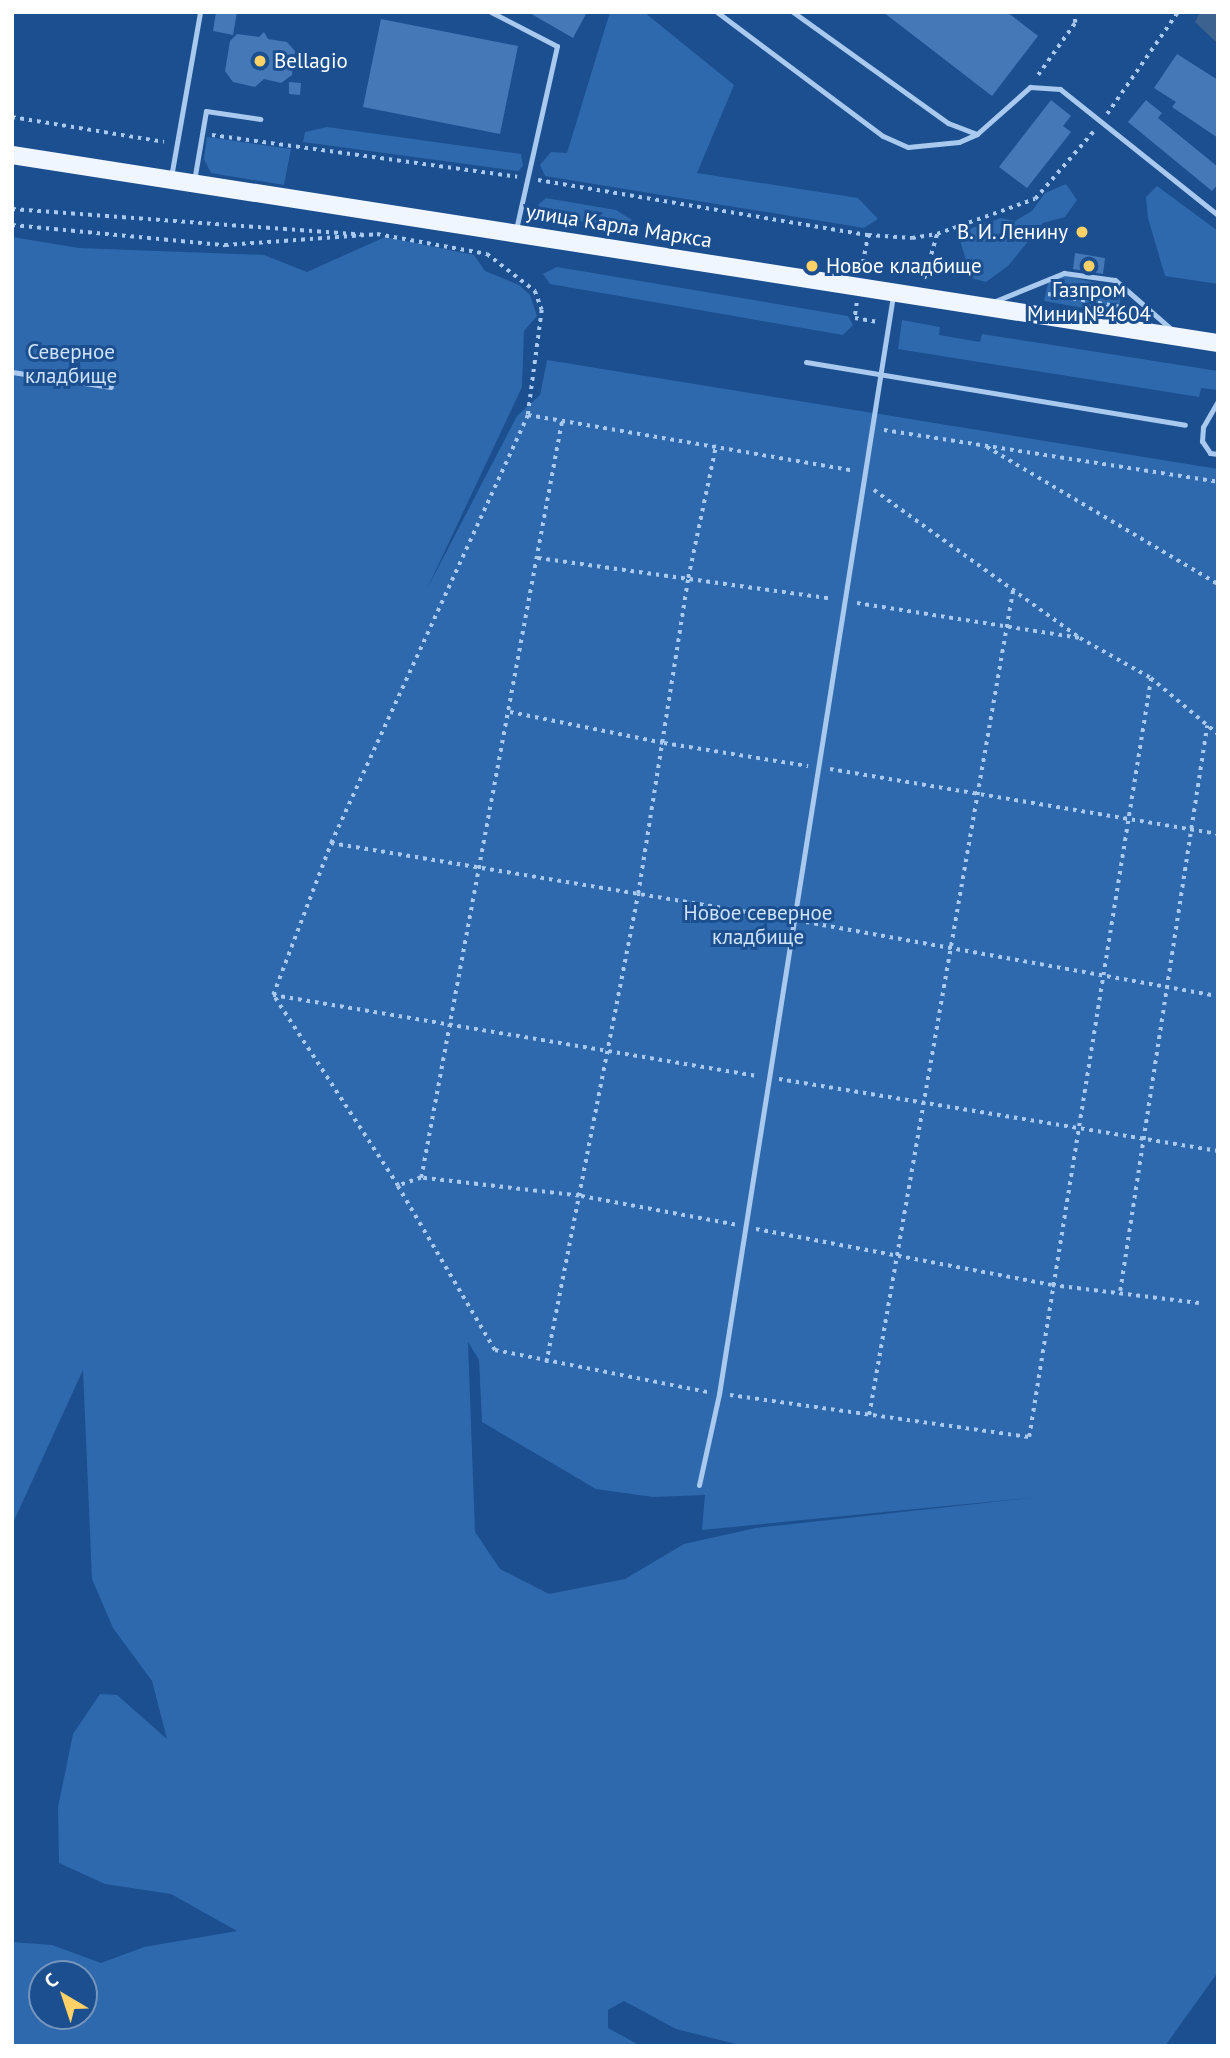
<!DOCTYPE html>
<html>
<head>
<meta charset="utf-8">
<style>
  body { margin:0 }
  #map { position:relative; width:1230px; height:2058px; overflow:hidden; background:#1b4f8f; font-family:"PT Sans",sans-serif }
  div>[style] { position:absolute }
  .green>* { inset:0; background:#2e69ad }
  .water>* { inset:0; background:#3c6290 }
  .building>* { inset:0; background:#4478b7 }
  .path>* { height:3.5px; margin-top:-1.75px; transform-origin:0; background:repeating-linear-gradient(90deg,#a9c9ee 0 3.5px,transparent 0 8.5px) }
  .lane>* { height:5px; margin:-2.5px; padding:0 2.5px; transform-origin:2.5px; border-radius:2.5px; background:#a9c9ee }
  .primary>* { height:18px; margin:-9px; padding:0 9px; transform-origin:9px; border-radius:9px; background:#f0f6ff }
  .dots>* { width:19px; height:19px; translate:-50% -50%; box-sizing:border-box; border:4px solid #1b4f8f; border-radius:50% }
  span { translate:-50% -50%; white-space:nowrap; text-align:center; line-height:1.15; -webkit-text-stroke:6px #1b4f8f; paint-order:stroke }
  .poi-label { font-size:21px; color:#fff }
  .left { translate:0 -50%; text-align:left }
  .right { translate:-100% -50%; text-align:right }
  .street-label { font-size:21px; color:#fff }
  .park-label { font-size:21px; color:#cfe3fa }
  .frame { position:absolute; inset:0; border:14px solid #fff; pointer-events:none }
  .north { position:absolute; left:28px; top:1960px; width:70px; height:70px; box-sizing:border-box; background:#1b4f8f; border:2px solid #7695bc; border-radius:50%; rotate:321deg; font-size:19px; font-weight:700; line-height:28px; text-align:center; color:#fff }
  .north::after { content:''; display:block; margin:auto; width:24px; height:32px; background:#ffd166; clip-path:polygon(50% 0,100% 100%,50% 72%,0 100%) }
</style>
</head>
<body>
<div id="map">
  <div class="green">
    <i style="clip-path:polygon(610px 12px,644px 12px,734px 85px,697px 173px,858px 198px,878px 219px,864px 228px,545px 176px,540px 165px,551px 152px,567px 153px)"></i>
    <i style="clip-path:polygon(327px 127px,521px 154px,523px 166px,518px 171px,303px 142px,305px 132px)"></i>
    <i style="clip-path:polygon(207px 137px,291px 149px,284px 185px,211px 173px,204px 159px)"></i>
    <i style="clip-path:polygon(1066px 184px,1077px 200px,1065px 217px,1043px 223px,1008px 266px,986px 282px,971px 278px,958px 233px,1001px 218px,1015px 221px,1032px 211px,1045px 193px)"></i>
    <i style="clip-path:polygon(1157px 186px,1218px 231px,1218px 284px,1165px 276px,1148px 218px,1146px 197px)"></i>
    <i style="clip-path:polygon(546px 198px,616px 210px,632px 220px,622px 228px,543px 215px,538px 205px)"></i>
    <i style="clip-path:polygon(evenodd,12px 237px,79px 248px,264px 255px,307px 272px,385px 237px,474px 255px,485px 271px,519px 285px,530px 295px,537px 316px,524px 331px,522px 387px,427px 589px,517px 416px,540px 395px,547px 360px,1218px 469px,1218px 1972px,1165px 2046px,744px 2046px,676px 2029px,624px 2001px,608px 2010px,608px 2028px,641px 2046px,12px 2046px,12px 1942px,52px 1945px,101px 1963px,144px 1947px,237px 1931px,171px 1894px,105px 1884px,59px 1863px,58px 1807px,73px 1734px,100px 1694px,117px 1695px,167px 1739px,152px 1681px,113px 1628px,92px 1579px,83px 1370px,12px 1525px,12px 237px,468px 1342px,479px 1360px,482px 1422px,596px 1489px,653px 1497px,705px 1495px,702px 1530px,1039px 1497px,756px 1528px,684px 1544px,625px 1579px,549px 1594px,500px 1569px,475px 1532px,468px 1342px,12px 237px,42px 1974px,84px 1974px,84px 2016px,42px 2016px,42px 1974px)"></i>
    <i style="clip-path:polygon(557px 267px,848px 316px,853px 325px,843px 335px,550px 284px,543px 274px)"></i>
    <i style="clip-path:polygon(1062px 275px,1122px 289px,1118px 314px,1044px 301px,1049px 279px)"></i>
    <i style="clip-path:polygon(902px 320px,940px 327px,939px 335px,980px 342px,982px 334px,1218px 371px,1218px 390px,1201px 388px,1199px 397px,898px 349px)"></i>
  </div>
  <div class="water">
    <i style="clip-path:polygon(1200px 12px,1218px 12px,1218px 44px,1195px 22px)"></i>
  </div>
  <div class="building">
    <i style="clip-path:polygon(216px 12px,237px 12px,233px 35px,213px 31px)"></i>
    <i style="clip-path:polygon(528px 12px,587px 12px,573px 38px)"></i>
    <i style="clip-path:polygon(883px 12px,1007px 12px,1038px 36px,992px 96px)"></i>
    <i style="clip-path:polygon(381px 19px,518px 46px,500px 134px,363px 107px)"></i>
    <i style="clip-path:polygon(264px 32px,268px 39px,287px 42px,295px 51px,292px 75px,281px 83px,264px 79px,255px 87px,233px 82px,225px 71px,230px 41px,237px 34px,259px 37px)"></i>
    <i style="clip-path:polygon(1177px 54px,1218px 80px,1218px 138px,1172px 107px,1176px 102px,1154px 88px)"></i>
    <i style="clip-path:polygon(289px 82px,301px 83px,300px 95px,289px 94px)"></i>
    <i style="clip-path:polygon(1051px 100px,1071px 116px,1063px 126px,1071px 132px,1027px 188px,999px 167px)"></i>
    <i style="clip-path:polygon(1146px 100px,1162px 113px,1158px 118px,1218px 167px,1218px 184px,1212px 191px,1128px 122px)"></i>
    <i style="clip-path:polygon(1075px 253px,1105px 258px,1103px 274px,1073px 269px)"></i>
  </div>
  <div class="path">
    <i style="left:1038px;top:75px;width:64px;rotate:-54.6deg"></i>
    <i style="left:1075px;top:23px;width:11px;rotate:-95deg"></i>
    <i style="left:1107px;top:114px;width:124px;rotate:-55.2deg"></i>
    <i style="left:12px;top:117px;width:154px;rotate:9.3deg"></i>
    <i style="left:212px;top:135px;width:308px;rotate:7.8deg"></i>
    <i style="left:538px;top:180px;width:335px;rotate:9.5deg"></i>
    <i style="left:868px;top:235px;width:44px;rotate:3.9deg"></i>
    <i style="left:912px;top:238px;width:25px;rotate:-9deg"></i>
    <i style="left:937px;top:234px;width:104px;rotate:-19.7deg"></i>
    <i style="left:1035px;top:199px;width:90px;rotate:-49.1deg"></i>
    <i style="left:12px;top:209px;width:353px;rotate:4.2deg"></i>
    <i style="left:12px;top:225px;width:214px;rotate:5.4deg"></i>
    <i style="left:225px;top:245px;width:152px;rotate:-4.1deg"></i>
    <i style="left:377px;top:234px;width:112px;rotate:10.3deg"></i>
    <i style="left:487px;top:254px;width:61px;rotate:37.6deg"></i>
    <i style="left:535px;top:291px;width:20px;rotate:70deg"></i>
    <i style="left:542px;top:310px;width:106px;rotate:97.6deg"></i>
    <i style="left:861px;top:271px;width:37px;rotate:-79deg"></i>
    <i style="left:924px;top:279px;width:47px;rotate:-73.9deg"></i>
    <i style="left:1048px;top:294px;width:80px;rotate:10deg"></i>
    <i style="left:857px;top:303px;width:15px;rotate:98deg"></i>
    <i style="left:855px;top:318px;width:23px;rotate:10deg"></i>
    <i style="left:884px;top:430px;width:338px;rotate:8.8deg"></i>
    <i style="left:987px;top:447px;width:269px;rotate:30.7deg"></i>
    <i style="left:874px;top:490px;width:254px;rotate:35.7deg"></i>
    <i style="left:1080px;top:638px;width:81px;rotate:29.4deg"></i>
    <i style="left:1151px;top:678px;width:87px;rotate:39.9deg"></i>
    <i style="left:538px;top:558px;width:297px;rotate:7.9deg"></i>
    <i style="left:857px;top:603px;width:226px;rotate:8.9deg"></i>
    <i style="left:510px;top:712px;width:157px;rotate:11.4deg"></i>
    <i style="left:664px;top:743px;width:146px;rotate:9.1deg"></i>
    <i style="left:830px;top:769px;width:393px;rotate:9.5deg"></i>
    <i style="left:331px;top:843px;width:457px;rotate:9.4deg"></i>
    <i style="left:806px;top:922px;width:419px;rotate:10.2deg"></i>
    <i style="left:273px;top:995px;width:492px;rotate:9.5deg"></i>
    <i style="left:779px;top:1079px;width:445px;rotate:9.3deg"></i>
    <i style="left:421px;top:1178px;width:771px;rotate:-79.46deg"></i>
    <i style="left:398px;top:1186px;width:191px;rotate:59.4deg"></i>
    <i style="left:495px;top:1350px;width:217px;rotate:11.2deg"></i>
    <i style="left:735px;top:1225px;width:159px;rotate:-169.5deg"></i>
    <i style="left:579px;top:1196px;width:159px;rotate:-173.5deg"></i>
    <i style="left:421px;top:1178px;width:24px;rotate:161deg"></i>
    <i style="left:398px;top:1186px;width:228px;rotate:-123.2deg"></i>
    <i style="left:273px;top:995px;width:163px;rotate:-69.1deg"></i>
    <i style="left:331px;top:843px;width:471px;rotate:-65.3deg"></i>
    <i style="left:528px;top:415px;width:331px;rotate:9.7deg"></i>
    <i style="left:756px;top:1229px;width:301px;rotate:10.7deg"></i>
    <i style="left:1052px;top:1285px;width:148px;rotate:7deg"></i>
    <i style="left:1120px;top:1291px;width:572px;rotate:-81.25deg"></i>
    <i style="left:546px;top:1363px;width:478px;rotate:-78.9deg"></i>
    <i style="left:638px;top:894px;width:320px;rotate:-81deg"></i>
    <i style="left:688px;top:578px;width:136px;rotate:-78.1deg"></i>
    <i style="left:730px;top:1395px;width:302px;rotate:8deg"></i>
    <i style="left:1029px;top:1437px;width:769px;rotate:-80.87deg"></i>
    <i style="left:869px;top:1415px;width:837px;rotate:-80.1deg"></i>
  </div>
  <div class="lane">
    <i style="left:491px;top:12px;width:74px;rotate:27.3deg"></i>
    <i style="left:557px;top:46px;width:189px;rotate:102.6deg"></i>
    <i style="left:717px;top:12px;width:207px;rotate:36.8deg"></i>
    <i style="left:883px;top:136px;width:27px;rotate:24deg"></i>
    <i style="left:908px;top:147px;width:51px;rotate:-5.6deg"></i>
    <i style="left:959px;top:142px;width:20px;rotate:-24deg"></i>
    <i style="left:977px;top:134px;width:71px;rotate:-41.6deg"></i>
    <i style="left:1030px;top:87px;width:30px;rotate:4deg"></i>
    <i style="left:1060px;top:89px;width:202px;rotate:38.6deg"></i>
    <i style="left:793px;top:12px;width:191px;rotate:35.6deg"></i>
    <i style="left:948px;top:123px;width:31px;rotate:21deg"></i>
    <i style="left:171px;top:177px;width:168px;rotate:-80deg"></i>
    <i style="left:194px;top:181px;width:71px;rotate:-80.3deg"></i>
    <i style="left:206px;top:111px;width:55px;rotate:8.4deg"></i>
    <i style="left:993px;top:302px;width:77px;rotate:-22.2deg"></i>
    <i style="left:1064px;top:273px;width:51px;rotate:7.8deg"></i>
    <i style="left:1115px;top:280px;width:74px;rotate:41.2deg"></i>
    <i style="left:806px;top:362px;width:384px;rotate:9.4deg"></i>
    <i style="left:12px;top:372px;width:100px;rotate:8.6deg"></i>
    <i style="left:1218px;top:401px;width:30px;rotate:120deg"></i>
    <i style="left:1203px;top:427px;width:14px;rotate:94deg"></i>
    <i style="left:1202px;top:441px;width:14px;rotate:56deg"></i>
    <i style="left:1210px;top:453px;width:8px;rotate:7deg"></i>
    <i style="left:699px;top:1485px;width:93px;rotate:-77.6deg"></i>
    <i style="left:719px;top:1394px;width:1112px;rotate:-81deg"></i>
  </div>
  <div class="primary">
    <i style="left:12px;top:155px;width:1221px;rotate:8.86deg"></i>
  </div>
  <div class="dots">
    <i style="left:260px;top:61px;background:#ffd166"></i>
    <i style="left:1082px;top:232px;background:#ffd166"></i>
    <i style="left:812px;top:266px;background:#ffd166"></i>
    <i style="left:1089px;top:266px;background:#ffd166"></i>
  </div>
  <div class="poi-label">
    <span class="left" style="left:274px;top:61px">Bellagio</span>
    <span class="right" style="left:1068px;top:232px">В. И. Ленину</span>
    <span class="left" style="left:826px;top:266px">Новое кладбище</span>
    <span style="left:1089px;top:302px">Газпром<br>Мини №4604</span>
  </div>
  <div class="street-label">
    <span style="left:619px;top:226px;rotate:9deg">улица Карла Маркса</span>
  </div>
  <div class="park-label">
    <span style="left:71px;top:364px">Северное<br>кладбище</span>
    <span style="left:758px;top:925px">Новое северное<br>кладбище</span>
  </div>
  <div class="frame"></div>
  <div class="north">С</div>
</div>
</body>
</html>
